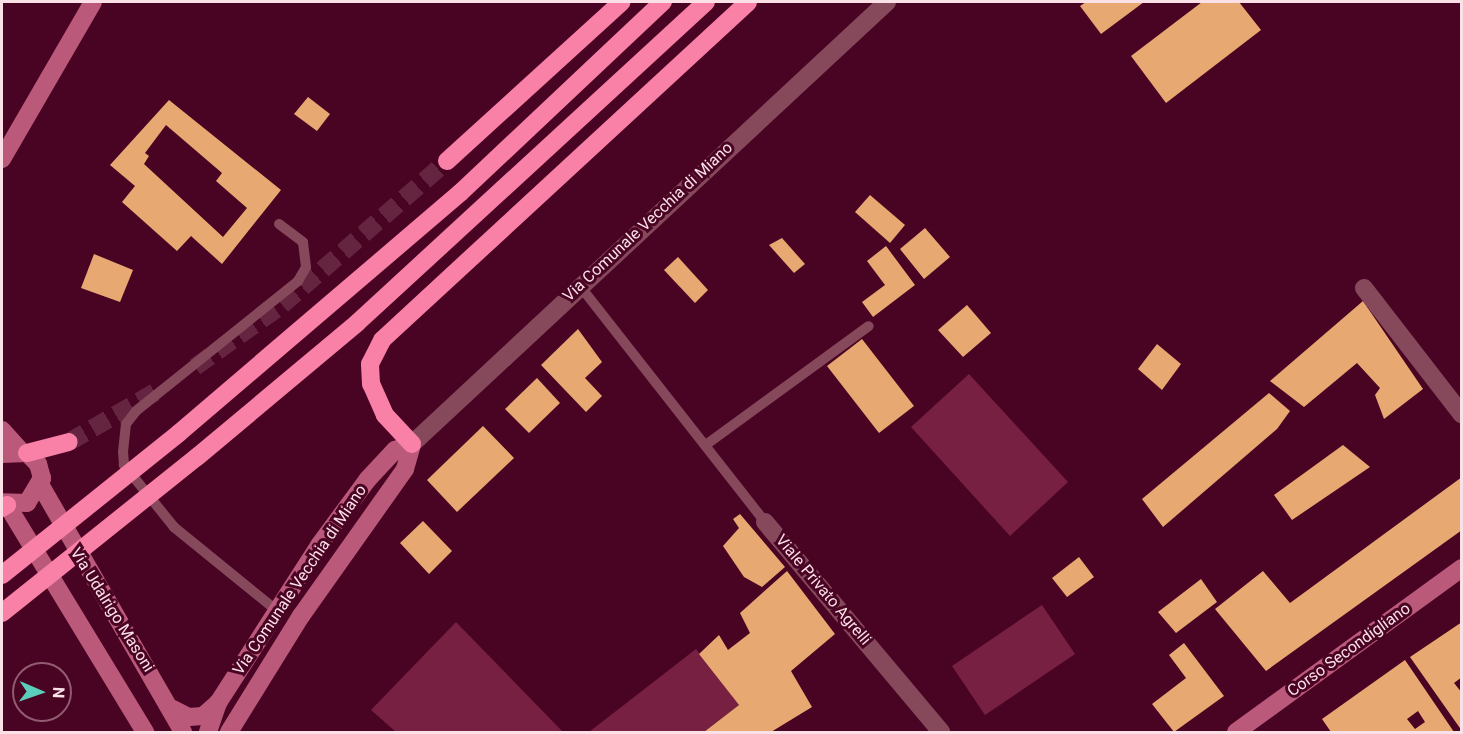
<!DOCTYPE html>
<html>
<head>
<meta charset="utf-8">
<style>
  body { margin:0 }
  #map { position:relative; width:1463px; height:734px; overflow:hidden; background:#4a0423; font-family:Roboto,sans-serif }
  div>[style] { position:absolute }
  .green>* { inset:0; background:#772042 }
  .building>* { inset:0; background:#e8a872 }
  .highway-tunnel>* { height:18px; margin-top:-9px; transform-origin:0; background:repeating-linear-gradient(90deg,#652540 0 18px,transparent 0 27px) }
  .lane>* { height:10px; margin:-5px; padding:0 5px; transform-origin:5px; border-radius:5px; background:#86495c }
  .street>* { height:18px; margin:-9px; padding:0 9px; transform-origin:9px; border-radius:9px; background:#86495c }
  .secondary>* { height:18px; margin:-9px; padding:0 9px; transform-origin:9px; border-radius:9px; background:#bb597a }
  .highway>* { height:18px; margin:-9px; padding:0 9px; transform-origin:9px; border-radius:9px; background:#f980a7 }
  .highway-bridge>* { height:18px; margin:-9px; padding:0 9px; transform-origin:9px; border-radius:9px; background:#f980a7 }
  span { translate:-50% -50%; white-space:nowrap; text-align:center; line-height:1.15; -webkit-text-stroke:6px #4a0423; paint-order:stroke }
  .street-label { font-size:16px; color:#fbe0e7 }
  .frame { position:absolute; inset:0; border:3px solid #fbe0e7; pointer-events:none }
  .north { position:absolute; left:12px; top:662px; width:60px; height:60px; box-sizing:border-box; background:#4a0423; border:2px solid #915c71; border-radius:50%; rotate:92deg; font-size:16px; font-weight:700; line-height:24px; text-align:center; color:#fbe0e7 }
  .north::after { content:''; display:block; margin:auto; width:21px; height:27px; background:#5bcebb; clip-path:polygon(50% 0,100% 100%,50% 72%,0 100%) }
</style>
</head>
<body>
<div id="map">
  <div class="green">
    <i style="clip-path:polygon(969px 374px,1068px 482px,1010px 536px,911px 427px)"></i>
    <i style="clip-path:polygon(1042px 605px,1075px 654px,985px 715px,952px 666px)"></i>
    <i style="clip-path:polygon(456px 622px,563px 732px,396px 732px,371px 710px)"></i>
    <i style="clip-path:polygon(696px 649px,739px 705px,704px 732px,589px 732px)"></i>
  </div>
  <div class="building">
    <i style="clip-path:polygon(1086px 2px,1144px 2px,1101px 34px,1080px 6px)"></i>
    <i style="clip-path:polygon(1202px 2px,1239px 2px,1261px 30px,1166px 103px,1131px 56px)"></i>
    <i style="clip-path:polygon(308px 97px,330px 114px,317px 131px,294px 114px)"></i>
    <i style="clip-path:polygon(evenodd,169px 100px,281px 190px,222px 264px,191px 236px,177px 251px,122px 202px,135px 186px,110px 165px,169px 100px,166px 125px,222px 173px,216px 181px,247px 208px,223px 237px,144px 164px,149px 156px,145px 153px,166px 125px)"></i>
    <i style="clip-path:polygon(870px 195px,905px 225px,890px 243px,855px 212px)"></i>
    <i style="clip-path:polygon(925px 228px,950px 257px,924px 279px,900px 249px)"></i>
    <i style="clip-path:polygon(782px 238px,805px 264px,794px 273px,769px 245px)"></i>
    <i style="clip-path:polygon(886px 246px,915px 285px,873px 317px,862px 302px,885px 285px,867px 261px)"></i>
    <i style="clip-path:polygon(94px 254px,133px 270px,120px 302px,81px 288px)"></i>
    <i style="clip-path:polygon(678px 257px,708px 290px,695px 303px,664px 270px)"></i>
    <i style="clip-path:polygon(1363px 301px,1423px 389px,1384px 419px,1375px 395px,1380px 388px,1357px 363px,1304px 407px,1270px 381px)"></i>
    <i style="clip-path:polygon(967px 305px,991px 333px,963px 357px,938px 330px)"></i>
    <i style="clip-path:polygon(578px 329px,602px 362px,585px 378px,602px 396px,586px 412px,541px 365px)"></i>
    <i style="clip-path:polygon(862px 339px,914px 406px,879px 433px,827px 366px)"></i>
    <i style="clip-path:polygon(1157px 344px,1181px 364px,1162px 390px,1138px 369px)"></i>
    <i style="clip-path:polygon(537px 378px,560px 403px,529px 433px,505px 409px)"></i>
    <i style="clip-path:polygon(1269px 393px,1290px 411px,1277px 429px,1163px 527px,1142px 499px)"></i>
    <i style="clip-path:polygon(483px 426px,514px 458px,457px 512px,427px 480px)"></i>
    <i style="clip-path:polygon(1343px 445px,1370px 467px,1292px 520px,1274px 495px)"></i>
    <i style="clip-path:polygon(1462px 477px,1462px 530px,1266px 671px,1215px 609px,1263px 571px,1290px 603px)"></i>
    <i style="clip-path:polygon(740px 514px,785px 567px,762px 587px,744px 577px,723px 546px,739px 528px,733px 519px)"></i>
    <i style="clip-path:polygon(423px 521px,452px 551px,429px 574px,400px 543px)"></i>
    <i style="clip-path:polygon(1079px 557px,1094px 577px,1067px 597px,1052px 578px)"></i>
    <i style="clip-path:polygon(787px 571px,835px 634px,791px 671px,812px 707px,771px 732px,704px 732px,739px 705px,699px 654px,719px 635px,728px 650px,750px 633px,740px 613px)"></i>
    <i style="clip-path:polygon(1201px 579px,1217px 602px,1176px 633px,1158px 612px)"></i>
    <i style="clip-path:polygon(1462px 622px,1462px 677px,1454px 683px,1462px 693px,1462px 731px,1410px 657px)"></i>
    <i style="clip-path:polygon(1184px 643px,1224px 696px,1174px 732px,1152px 704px,1186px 678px,1169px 655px)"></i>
    <i style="clip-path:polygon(evenodd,1405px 660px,1454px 732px,1331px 732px,1322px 719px,1405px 660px,1418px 711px,1425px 722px,1415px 729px,1407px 719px,1418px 711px)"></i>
  </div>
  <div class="highway-tunnel">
    <i style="left:195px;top:367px;width:107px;rotate:-35.5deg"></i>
    <i style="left:282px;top:305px;width:219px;rotate:-41.1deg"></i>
    <i style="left:69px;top:442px;width:102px;rotate:-30.1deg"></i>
  </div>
  <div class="lane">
    <i style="left:580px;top:286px;width:300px;rotate:51.9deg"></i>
    <i style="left:707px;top:444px;width:200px;rotate:-36.1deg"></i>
    <i style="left:276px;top:610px;width:132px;rotate:-140.9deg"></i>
    <i style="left:174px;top:527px;width:80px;rotate:-128.9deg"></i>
    <i style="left:124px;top:465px;width:13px;rotate:-94deg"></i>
    <i style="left:123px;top:452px;width:28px;rotate:-84deg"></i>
    <i style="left:126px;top:424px;width:16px;rotate:-52deg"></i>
    <i style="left:136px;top:411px;width:208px;rotate:-38.7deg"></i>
    <i style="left:298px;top:281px;width:16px;rotate:-60deg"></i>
    <i style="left:306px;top:267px;width:25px;rotate:-97deg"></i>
    <i style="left:303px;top:242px;width:30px;rotate:-143deg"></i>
  </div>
  <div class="street">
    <i style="left:1364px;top:288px;width:160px;rotate:52.3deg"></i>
    <i style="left:412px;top:444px;width:649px;rotate:-42.94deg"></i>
    <i style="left:765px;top:522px;width:274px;rotate:50deg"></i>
  </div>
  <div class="secondary">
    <i style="left:2px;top:159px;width:181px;rotate:-59.9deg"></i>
    <i style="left:2px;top:430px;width:27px;rotate:48deg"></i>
    <i style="left:2px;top:454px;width:25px;rotate:-2deg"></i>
    <i style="left:27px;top:453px;width:16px;rotate:45deg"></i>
    <i style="left:38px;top:464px;width:15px;rotate:74deg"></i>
    <i style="left:42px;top:478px;width:29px;rotate:121deg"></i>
    <i style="left:27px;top:503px;width:25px;rotate:-178deg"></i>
    <i style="left:41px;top:486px;width:284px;rotate:60deg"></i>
    <i style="left:7px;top:505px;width:266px;rotate:58.7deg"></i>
    <i style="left:173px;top:709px;width:18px;rotate:27deg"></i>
    <i style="left:189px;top:717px;width:14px;rotate:-4deg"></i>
    <i style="left:203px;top:716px;width:20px;rotate:-41deg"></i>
    <i style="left:208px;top:732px;width:31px;rotate:-71deg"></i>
    <i style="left:218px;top:703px;width:189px;rotate:-57.3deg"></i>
    <i style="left:320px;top:544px;width:81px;rotate:-53.6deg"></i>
    <i style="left:368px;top:479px;width:40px;rotate:-47deg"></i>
    <i style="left:395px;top:450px;width:18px;rotate:-19deg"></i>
    <i style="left:229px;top:732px;width:137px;rotate:-58.2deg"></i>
    <i style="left:301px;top:616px;width:180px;rotate:-54.7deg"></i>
    <i style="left:405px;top:469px;width:26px;rotate:-74deg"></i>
    <i style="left:1236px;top:732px;width:279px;rotate:-36deg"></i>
  </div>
  <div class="highway">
    <i style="left:447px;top:161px;width:236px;rotate:-42.3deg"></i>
    <i style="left:179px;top:433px;width:370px;rotate:-40.5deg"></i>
    <i style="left:460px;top:193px;width:279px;rotate:-43.3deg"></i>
    <i style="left:412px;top:444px;width:40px;rotate:-133deg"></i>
    <i style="left:385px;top:415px;width:34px;rotate:-114deg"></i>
    <i style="left:371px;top:384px;width:20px;rotate:-93deg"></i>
    <i style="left:370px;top:364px;width:27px;rotate:-63deg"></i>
    <i style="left:382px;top:340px;width:498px;rotate:-42.7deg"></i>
    <i style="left:27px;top:453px;width:43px;rotate:-14.7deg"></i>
    <i style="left:197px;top:457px;width:209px;rotate:-39.9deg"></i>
    <i style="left:357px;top:323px;width:474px;rotate:-42.6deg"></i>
    <i style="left:2px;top:508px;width:6px;rotate:-31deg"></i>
  </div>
  <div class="highway-bridge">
    <i style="left:2px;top:575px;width:227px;rotate:-38.7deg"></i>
    <i style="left:2px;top:613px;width:250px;rotate:-38.7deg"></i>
  </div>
  <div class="street-label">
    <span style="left:648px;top:222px;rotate:-43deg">Via Comunale Vecchia di Miano</span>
    <span style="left:300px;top:580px;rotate:-56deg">Via Comunale Vecchia di Miano</span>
    <span style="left:823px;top:590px;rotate:50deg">Viale Privato Agrelli</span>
    <span style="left:112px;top:610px;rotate:58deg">Via Udalrigo Masoni</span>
    <span style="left:1349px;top:650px;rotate:-36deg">Corso Secondigliano</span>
  </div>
  <div class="frame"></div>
  <div class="north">N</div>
</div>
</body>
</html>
